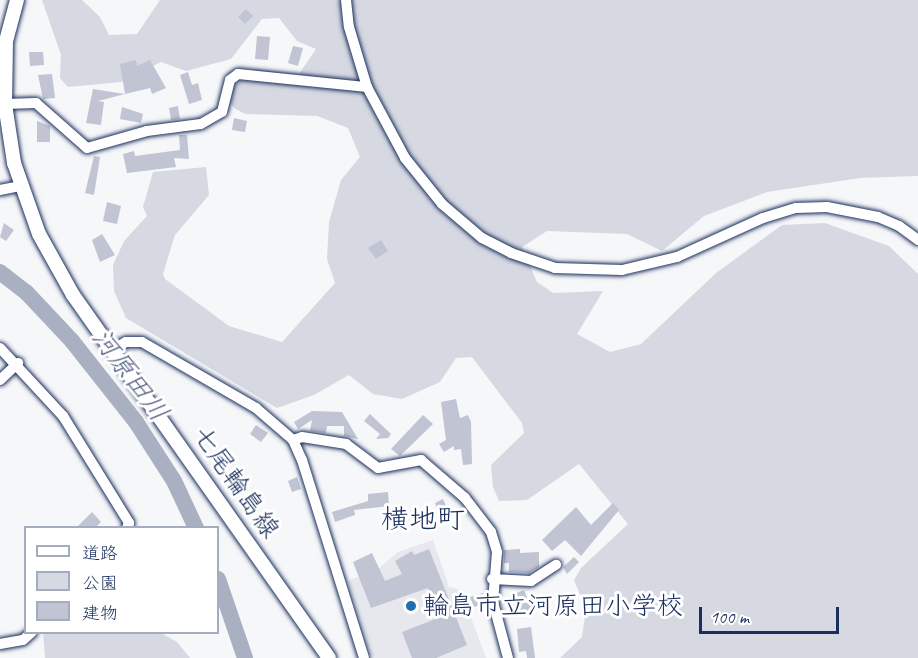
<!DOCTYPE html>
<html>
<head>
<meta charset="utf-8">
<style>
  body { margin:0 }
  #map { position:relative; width:918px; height:658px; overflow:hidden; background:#f6f7f9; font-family:Caveat,"Klee One",sans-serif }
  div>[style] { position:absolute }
  .built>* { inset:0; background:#e6e8ee }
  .green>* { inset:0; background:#d6d9e2 }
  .river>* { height:16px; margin:-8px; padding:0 8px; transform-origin:8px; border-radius:8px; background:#a9b0c1 }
  .building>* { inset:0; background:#c0c4d3 }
  .roads { filter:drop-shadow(0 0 2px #1b2f5e) drop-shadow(0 0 2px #1b2f5e) }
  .minor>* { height:10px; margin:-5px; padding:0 5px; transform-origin:5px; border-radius:5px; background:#fff }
  .major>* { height:14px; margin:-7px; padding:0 7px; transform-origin:7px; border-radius:7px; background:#fff }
  .dots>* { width:16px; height:16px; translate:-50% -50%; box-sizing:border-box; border:3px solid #fff; border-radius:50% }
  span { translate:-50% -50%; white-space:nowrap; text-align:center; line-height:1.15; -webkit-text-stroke:6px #fff; paint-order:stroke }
  .street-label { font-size:26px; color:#1b2f5e }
  .poi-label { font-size:26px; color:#1b2f5e }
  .left { translate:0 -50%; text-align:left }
  .water-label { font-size:27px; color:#4d5c81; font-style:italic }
  .quarter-label { font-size:28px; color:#1b2f5e }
  .legend { position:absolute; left:24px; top:526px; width:195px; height:108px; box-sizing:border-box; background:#fff; border:2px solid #a4acbf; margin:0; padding:8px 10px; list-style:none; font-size:18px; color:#1b2f5e }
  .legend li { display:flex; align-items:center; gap:12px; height:30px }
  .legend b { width:30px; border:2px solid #a4acbf }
  .scale { position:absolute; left:699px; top:607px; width:140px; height:27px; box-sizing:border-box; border:3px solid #1b2f5e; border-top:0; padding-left:8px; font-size:18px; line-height:21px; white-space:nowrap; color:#1b2f5e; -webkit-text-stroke:4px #fff; paint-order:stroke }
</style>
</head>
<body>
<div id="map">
  <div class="built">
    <i style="clip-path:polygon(433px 540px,449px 587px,461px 590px,486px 658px,372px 658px,348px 581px,379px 568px,398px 552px)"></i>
  </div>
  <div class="green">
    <i style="clip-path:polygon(42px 0,82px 0,100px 17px,109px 35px,137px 34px,160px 0,918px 0,918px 176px,860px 178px,767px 192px,704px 216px,662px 251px,627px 234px,547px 231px,522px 247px,537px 282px,553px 293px,603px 291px,577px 334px,610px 352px,641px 344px,716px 273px,782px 225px,825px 223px,889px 246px,918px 274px,918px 658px,560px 658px,582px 637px,586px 609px,574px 580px,581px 568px,628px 524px,579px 464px,527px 500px,499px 501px,493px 487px,491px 465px,524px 433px,522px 423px,472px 357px,456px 358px,440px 382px,402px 399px,373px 394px,349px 375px,314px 395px,277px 408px,126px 318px,114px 291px,113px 265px,124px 241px,147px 216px,143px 207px,153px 172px,206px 167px,209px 195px,175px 235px,163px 274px,165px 279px,229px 326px,282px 342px,335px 283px,327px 259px,329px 222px,341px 180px,360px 157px,348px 128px,317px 116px,245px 114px,234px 108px,225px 95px,254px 69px,299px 74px,316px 49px,297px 41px,279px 18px,262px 19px,231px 59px,186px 71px,161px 62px,121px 82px,68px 87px,60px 78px,61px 55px)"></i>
    <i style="clip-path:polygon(43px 632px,161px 633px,177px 642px,190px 658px,45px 658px)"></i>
  </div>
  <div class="river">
    <i style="left:0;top:272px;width:33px;rotate:38deg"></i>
    <i style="left:26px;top:292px;width:67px;rotate:46.8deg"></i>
    <i style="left:72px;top:341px;width:103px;rotate:51.7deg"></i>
    <i style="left:136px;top:422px;width:70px;rotate:57.2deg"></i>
    <i style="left:174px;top:481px;width:52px;rotate:64.9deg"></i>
    <i style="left:218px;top:579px;width:83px;rotate:71.1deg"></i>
  </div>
  <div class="building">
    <i style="clip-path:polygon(246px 9px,253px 16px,245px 24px,238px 17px)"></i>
    <i style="clip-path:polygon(257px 36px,270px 37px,268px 60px,255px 59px)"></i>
    <i style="clip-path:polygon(293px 46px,303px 48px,298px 66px,288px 63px)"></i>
    <i style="clip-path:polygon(29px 52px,43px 52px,44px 65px,30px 66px)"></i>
    <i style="clip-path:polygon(136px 60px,137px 66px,150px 60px,166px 88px,152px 94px,150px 88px,125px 94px,120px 64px)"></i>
    <i style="clip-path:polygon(188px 72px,192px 85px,198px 83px,202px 100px,189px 104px,180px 75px)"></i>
    <i style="clip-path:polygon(52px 74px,55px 98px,43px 99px,38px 75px)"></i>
    <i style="clip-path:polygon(93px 89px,125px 94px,98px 101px,104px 102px,101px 125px,86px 123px)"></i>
    <i style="clip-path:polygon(178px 106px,180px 119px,171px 120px,169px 108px)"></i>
    <i style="clip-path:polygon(122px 107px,143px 114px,141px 123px,120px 119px)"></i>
    <i style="clip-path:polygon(234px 118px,247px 121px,245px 132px,232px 130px)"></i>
    <i style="clip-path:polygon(37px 121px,50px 126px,50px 142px,37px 142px)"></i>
    <i style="clip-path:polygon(179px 135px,187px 135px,189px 159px,174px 158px,176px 167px,127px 173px,123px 154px,134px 151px,135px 156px,180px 150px)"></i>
    <i style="clip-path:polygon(94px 156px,100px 157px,94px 195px,85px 193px)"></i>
    <i style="clip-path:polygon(107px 202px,121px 206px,117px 224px,103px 221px)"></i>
    <i style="clip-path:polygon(4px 223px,14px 230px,6px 241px,0 237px)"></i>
    <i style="clip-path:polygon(102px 234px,115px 255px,100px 262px,92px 240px)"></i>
    <i style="clip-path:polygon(381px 240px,388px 251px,376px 259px,368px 248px)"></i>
    <i style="clip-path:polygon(456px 399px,460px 418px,468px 415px,471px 422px,472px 464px,463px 465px,461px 449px,454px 450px,454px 446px,444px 452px,439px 444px,446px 440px,441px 402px)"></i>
    <i style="clip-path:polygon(312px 411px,342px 412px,358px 439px,344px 436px,344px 426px,327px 426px,326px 433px,310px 431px,312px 420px,298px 429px,294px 422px)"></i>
    <i style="clip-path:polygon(370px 414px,391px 434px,388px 438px,376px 439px,380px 434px,364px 421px)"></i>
    <i style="clip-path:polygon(423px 415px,433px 424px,400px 456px,391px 449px)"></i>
    <i style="clip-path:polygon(256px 425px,268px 433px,261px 442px,250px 434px)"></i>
    <i style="clip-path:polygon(297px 477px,301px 489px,292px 492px,288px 481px)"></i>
    <i style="clip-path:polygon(388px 492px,389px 506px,354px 510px,355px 515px,335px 522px,332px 512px,368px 501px,368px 494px)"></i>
    <i style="clip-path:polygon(443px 499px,452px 519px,443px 523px,435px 503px)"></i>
    <i style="clip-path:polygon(613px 503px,619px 510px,581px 556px,565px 540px,552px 551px,542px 540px,576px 507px,591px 525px)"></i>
    <i style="clip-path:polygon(92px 512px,101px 522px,95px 528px,76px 528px)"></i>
    <i style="clip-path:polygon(429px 549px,467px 645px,436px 658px,412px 658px,402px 632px,438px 618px,428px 588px,371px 608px,353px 562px,372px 553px,385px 581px,402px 574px,395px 561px,412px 551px,414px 555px)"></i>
    <i style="clip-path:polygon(520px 549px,520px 553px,539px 552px,539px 567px,529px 573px,509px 572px,509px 563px,504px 563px,504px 550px)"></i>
    <i style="clip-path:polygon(574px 557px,579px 562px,567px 574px,563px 567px)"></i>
    <i style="clip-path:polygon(524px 590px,532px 610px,518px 615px,510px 596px)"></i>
    <i style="clip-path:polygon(483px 593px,486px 603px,474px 607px,470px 597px)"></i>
    <i style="clip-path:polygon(531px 627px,535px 658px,527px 658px,526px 651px,519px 652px,517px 629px)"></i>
  </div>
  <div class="roads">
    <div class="minor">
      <i style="left:346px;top:0;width:27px;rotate:84deg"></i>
      <i style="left:349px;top:27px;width:63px;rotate:73.3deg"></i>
      <i style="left:367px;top:87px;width:81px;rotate:61.8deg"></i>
      <i style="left:405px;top:158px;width:59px;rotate:51.2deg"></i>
      <i style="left:442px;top:204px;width:52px;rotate:40.4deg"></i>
      <i style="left:482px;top:238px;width:33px;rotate:27deg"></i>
      <i style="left:511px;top:253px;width:46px;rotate:18.8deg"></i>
      <i style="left:555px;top:268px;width:67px;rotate:1.7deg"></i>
      <i style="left:622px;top:270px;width:57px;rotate:-13.3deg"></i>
      <i style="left:677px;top:257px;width:94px;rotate:-24.4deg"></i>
      <i style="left:763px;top:218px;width:34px;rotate:-17deg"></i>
      <i style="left:796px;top:208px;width:31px;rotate:-2deg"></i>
      <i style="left:827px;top:207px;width:52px;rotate:11.1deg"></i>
      <i style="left:878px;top:217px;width:23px;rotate:23deg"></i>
      <i style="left:899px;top:226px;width:24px;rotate:36deg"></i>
      <i style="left:5px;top:104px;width:31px;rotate:-2deg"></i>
      <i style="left:36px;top:103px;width:68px;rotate:41.4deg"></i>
      <i style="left:87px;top:148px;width:62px;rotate:-15.8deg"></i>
      <i style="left:147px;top:131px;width:54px;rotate:-7.4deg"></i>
      <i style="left:201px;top:124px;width:24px;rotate:-30deg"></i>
      <i style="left:222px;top:112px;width:33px;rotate:-76deg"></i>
      <i style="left:230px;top:80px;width:10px;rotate:-37deg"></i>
      <i style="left:238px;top:74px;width:130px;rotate:5.8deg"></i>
      <i style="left:0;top:190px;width:20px;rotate:-11deg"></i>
      <i style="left:0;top:348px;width:93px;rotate:47.2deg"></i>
      <i style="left:63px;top:416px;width:126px;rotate:58.3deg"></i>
      <i style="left:129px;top:523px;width:5px;rotate:112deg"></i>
      <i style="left:113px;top:350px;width:15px;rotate:-32deg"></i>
      <i style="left:126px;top:342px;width:16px"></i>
      <i style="left:142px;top:342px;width:132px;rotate:30.1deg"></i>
      <i style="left:256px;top:408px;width:49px;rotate:40.9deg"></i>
      <i style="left:293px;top:440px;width:22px;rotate:66deg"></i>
      <i style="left:302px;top:460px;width:207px;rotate:72.6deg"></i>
      <i style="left:0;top:380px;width:25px;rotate:-43deg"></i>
      <i style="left:293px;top:440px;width:9px;rotate:-18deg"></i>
      <i style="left:302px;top:437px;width:45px;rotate:9deg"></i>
      <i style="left:346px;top:444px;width:40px;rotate:37deg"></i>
      <i style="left:378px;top:468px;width:44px;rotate:-10.5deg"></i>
      <i style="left:421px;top:460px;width:58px;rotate:40.8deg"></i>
      <i style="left:465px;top:498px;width:43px;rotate:52.6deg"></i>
      <i style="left:491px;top:532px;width:21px;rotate:73deg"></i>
      <i style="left:497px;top:552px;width:50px;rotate:94.6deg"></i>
      <i style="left:493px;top:602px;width:58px;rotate:75deg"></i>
      <i style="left:492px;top:579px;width:39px;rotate:3deg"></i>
      <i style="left:531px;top:581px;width:30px;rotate:-33deg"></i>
      <i style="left:0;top:644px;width:23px;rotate:-10deg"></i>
      <i style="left:23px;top:640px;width:12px;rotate:-42deg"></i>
    </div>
    <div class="major">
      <i style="left:17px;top:0;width:42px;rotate:105deg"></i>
      <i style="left:6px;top:41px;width:63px;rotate:90.9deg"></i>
      <i style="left:5px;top:104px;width:60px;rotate:81.3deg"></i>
      <i style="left:14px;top:163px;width:75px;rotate:70.6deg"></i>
      <i style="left:39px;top:234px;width:70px;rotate:60.9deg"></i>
      <i style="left:73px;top:295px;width:444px;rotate:54.8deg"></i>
    </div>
  </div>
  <div class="dots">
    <i style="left:411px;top:606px;background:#1f6fb2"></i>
  </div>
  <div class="street-label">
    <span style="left:236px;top:482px;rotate:55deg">七尾輪島線</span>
  </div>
  <div class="poi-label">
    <span class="left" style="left:423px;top:606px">輪島市立河原田小学校</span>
  </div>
  <div class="water-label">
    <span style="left:130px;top:375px;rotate:53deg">河原田川</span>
  </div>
  <div class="quarter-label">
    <span style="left:423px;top:519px">横地町</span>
  </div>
  <ul class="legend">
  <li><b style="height:8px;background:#fff"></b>道路</li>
  <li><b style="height:16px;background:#d6d9e2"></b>公園</li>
  <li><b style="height:16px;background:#c0c4d3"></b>建物</li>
  </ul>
  <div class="scale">100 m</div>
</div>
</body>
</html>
